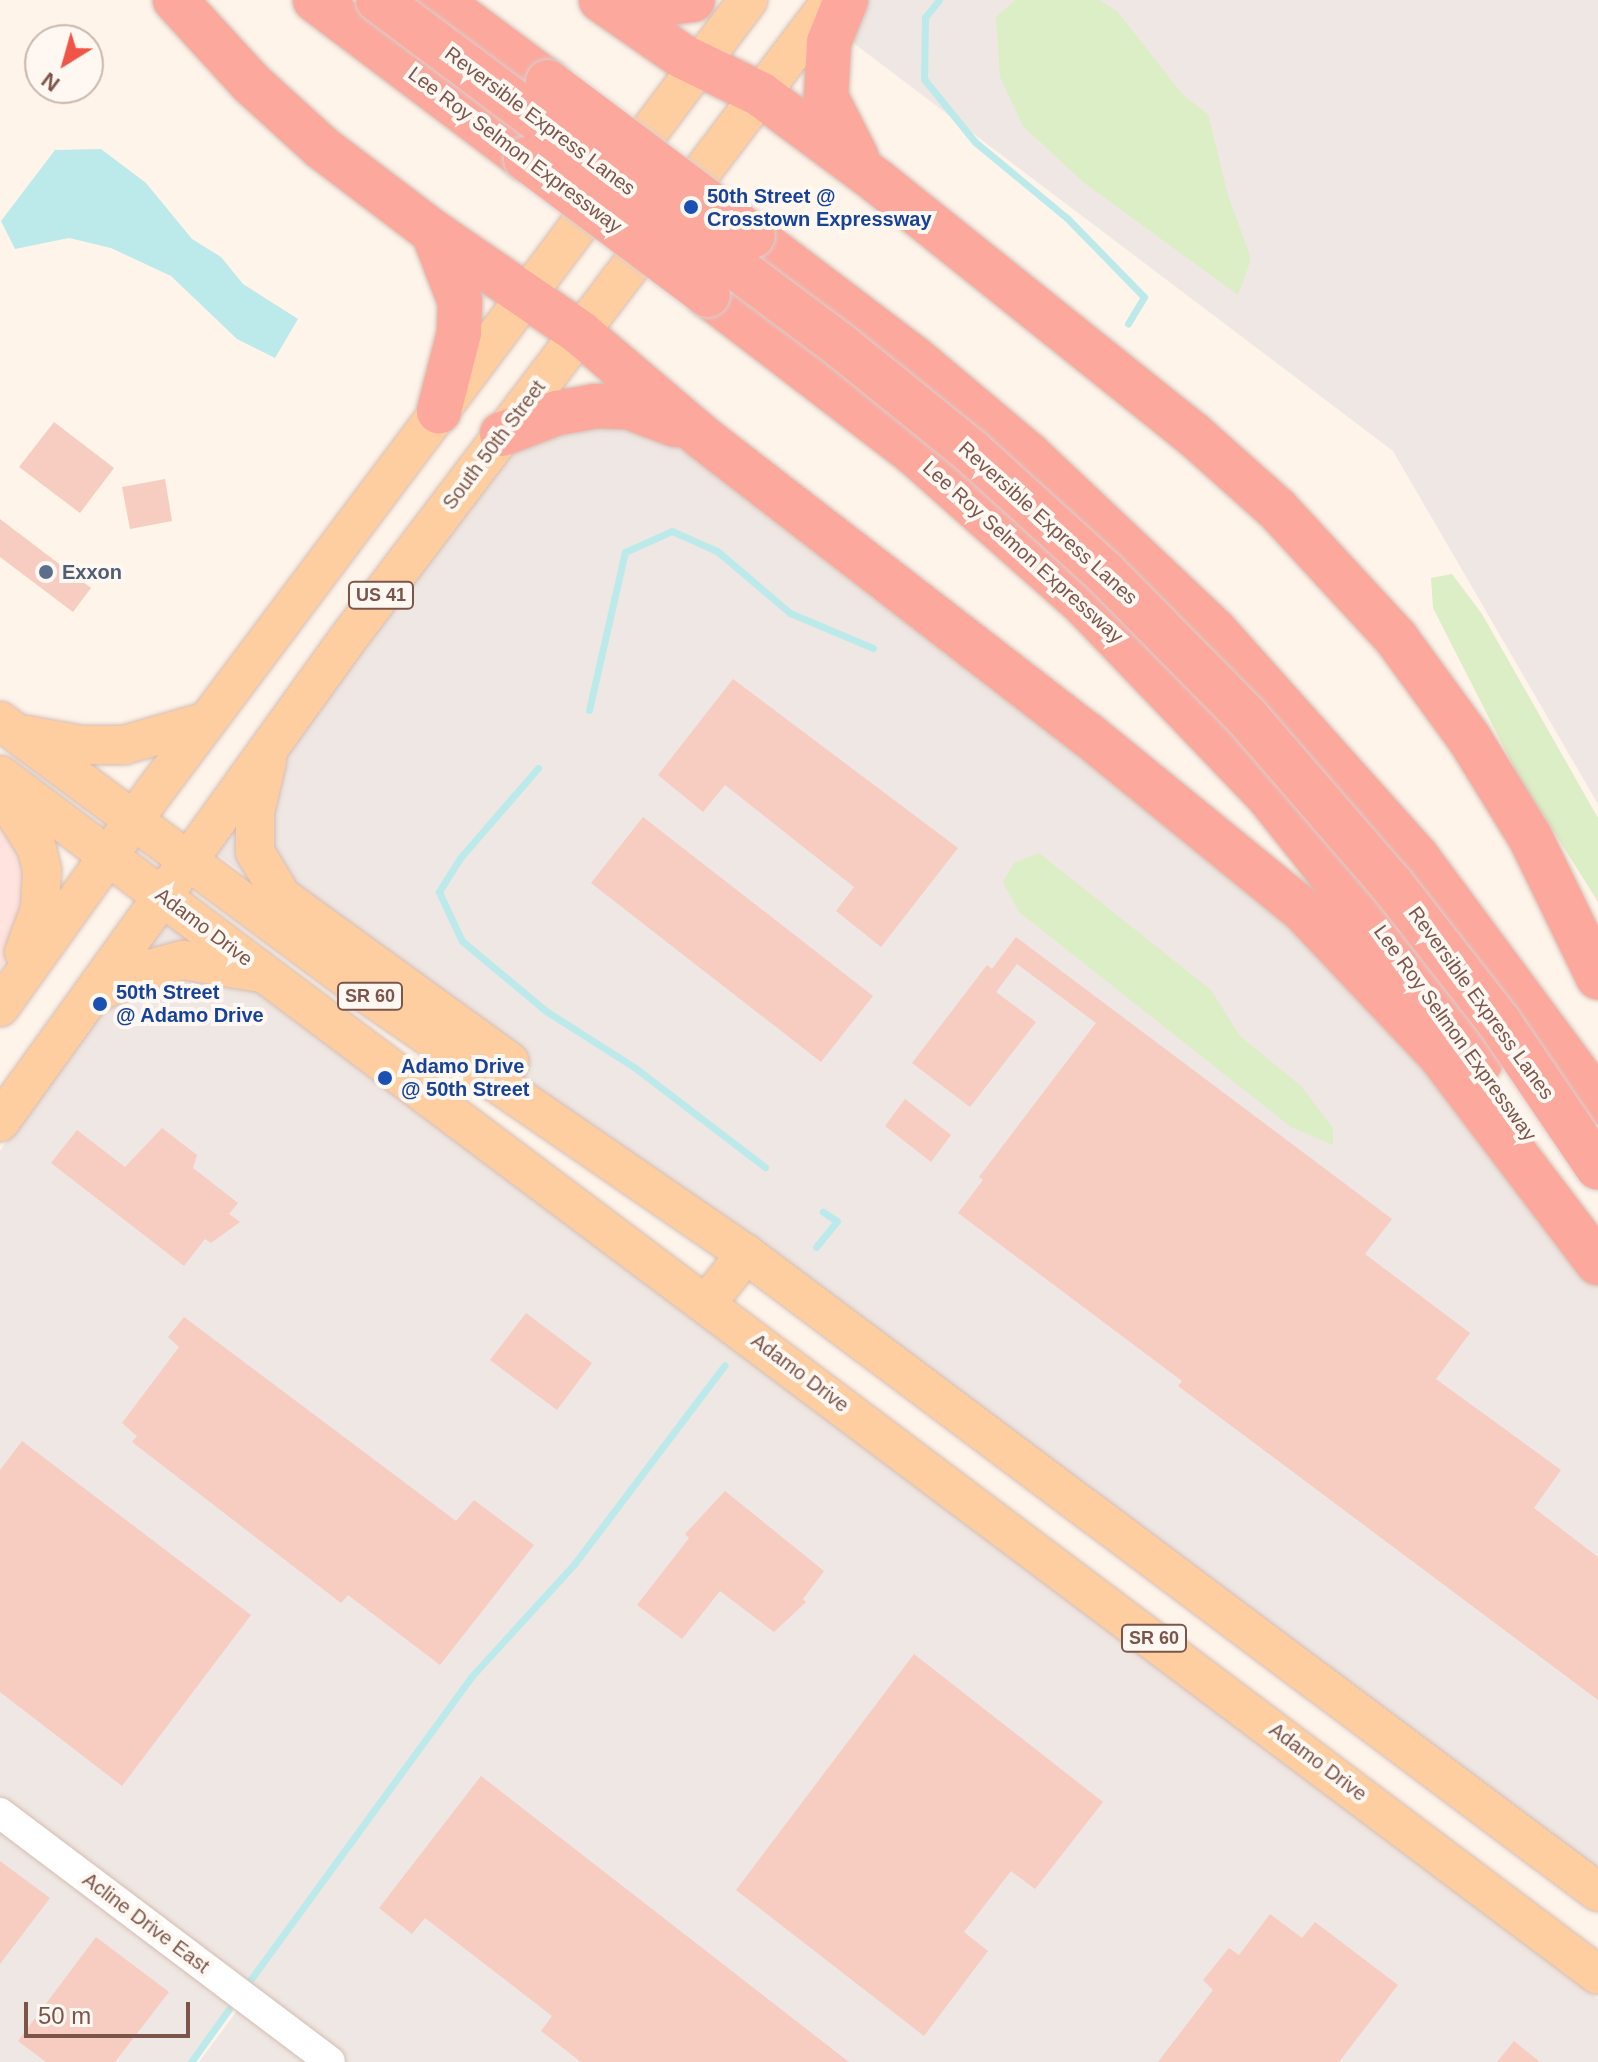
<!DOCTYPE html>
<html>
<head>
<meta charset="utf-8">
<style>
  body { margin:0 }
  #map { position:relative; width:1598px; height:2062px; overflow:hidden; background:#fef4ea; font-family:Arial,sans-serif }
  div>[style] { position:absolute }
  .commercial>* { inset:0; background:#ffe3de }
  .industrial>* { inset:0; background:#efe7e3 }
  .green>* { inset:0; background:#dceec6 }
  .water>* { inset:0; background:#bceaea }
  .stream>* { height:7px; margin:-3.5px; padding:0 3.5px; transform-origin:3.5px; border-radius:3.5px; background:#bceaea }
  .building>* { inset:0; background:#f6cdc0 }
  .roads { filter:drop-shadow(0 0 2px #d5bcb1) drop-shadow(0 0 2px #d5bcb1) }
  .minor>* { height:30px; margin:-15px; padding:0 15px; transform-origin:15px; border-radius:15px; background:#fff }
  .major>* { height:38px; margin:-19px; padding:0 19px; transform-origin:19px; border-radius:19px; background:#ffcea0 }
  .highway>* { height:44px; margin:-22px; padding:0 22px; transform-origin:22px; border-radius:22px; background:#fca89d }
  .bridges { filter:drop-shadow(0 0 2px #dacfcc) drop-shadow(0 0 2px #dacfcc) }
  .highway-bridge>* { height:44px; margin:-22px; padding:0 22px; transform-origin:22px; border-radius:22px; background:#fca89d }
  .dots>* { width:22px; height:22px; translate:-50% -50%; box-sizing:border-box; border:4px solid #fff8f2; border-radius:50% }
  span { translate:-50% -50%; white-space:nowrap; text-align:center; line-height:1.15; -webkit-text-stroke:8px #fff8f2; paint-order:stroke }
  .shield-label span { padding:2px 6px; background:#fff8f2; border:2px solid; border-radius:6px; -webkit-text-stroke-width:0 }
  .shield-label { font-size:18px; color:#7c554a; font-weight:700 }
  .street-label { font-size:20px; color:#7c554a }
  .transit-label { font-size:20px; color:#164399; font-weight:700 }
  .left { translate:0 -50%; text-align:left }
  .service-label { font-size:20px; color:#4e5e75; font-weight:700 }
  .north { position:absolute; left:24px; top:24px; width:80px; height:80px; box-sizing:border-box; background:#fff8f2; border:2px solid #cbb7af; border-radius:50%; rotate:217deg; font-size:22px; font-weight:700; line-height:32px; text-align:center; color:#7c554a }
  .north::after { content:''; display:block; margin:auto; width:28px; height:36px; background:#f05447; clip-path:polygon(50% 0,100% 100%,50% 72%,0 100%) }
  .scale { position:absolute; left:24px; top:2002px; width:166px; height:36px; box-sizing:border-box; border:4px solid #7c554a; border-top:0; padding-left:10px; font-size:24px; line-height:28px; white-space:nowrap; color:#7c554a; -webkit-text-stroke:6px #fff8f2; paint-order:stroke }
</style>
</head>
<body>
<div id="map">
  <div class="commercial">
    <i style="clip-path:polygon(0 820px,24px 848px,25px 920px,0 970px)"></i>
  </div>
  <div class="industrial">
    <i style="clip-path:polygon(831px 0,1598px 0,1598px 804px,1393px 451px,819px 17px)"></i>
    <i style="clip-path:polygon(578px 413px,676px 437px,1152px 803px,1424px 1046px,1598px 1281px,1598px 1891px,199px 840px,476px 453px)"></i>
    <i style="clip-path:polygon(154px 894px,1598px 1999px,1598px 2062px,336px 2062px,0 1803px,0 1151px,66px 1056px)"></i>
    <i style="clip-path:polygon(0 1815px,238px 1995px,188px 2062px,0 2062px)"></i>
    <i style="clip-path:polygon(242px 2004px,318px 2062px,199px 2062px)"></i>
  </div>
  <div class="green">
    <i style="clip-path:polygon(1016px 0,1099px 0,1117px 11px,1183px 95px,1208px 114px,1228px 195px,1251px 259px,1238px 295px,1083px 182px,1023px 126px,1000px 77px,996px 17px)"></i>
    <i style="clip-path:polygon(1452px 574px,1482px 614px,1598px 818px,1598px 902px,1517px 773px,1433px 608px,1431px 578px)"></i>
    <i style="clip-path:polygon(1039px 853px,1211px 990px,1240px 1036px,1301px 1086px,1333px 1128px,1333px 1145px,1291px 1127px,1019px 912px,1003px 882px,1014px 863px)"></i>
  </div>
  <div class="water">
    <i style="clip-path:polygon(101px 149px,146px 183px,192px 239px,221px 257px,243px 284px,298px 319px,275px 358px,237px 339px,171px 276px,111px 248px,69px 238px,15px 249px,1px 221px,55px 150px)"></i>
  </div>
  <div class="stream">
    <i style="left:939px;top:0;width:22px;rotate:129deg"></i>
    <i style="left:925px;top:17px;width:62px;rotate:90.9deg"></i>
    <i style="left:924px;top:79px;width:81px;rotate:51deg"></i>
    <i style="left:975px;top:142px;width:119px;rotate:39.6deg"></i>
    <i style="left:1067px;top:218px;width:110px;rotate:45.7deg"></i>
    <i style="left:1144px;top:297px;width:31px;rotate:121deg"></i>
    <i style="left:589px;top:710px;width:162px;rotate:-77.2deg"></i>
    <i style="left:625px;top:552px;width:51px;rotate:-24.1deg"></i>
    <i style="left:672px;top:531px;width:49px;rotate:24deg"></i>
    <i style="left:717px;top:551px;width:96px;rotate:40.3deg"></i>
    <i style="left:790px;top:613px;width:90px;rotate:22.9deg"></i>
    <i style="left:538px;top:768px;width:119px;rotate:130.9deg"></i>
    <i style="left:460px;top:858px;width:40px;rotate:122deg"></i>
    <i style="left:439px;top:892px;width:54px;rotate:64.9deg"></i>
    <i style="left:462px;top:941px;width:109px;rotate:39.8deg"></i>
    <i style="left:546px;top:1011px;width:104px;rotate:32.5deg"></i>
    <i style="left:634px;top:1067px;width:165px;rotate:37.4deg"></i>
    <i style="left:816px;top:1247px;width:33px;rotate:-51deg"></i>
    <i style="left:837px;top:1221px;width:17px;rotate:-147deg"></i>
    <i style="left:251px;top:1979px;width:374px;rotate:-53.9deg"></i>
    <i style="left:471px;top:1677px;width:154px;rotate:-47.6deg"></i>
    <i style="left:575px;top:1563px;width:248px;rotate:-52.9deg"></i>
    <i style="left:191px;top:2062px;width:65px;rotate:-54.4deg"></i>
  </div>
  <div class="building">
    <i style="clip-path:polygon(54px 422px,114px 468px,80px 513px,19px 467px)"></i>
    <i style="clip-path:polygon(165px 479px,172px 521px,130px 529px,122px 487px)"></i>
    <i style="clip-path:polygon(0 519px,91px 588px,73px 612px,0 557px)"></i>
    <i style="clip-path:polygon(733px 679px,958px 848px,881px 947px,836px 911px,854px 887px,725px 785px,703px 812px,658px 775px)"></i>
    <i style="clip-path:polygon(643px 817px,873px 996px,821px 1062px,591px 883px)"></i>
    <i style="clip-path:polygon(1016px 937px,1392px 1219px,1365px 1254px,1470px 1333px,1436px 1379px,1561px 1470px,1534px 1508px,1598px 1557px,1598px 1700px,1178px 1386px,1182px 1381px,958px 1213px,983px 1180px,979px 1177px,1096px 1023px,1017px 964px,996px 992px,1036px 1022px,970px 1107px,912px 1063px,987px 965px,992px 969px)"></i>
    <i style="clip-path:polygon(905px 1099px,951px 1135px,931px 1162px,885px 1126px)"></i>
    <i style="clip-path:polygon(162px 1128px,197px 1155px,193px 1168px,238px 1203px,229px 1214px,240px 1222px,211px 1243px,205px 1239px,184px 1266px,51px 1163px,77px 1130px,125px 1167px)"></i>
    <i style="clip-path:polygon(526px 1313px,592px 1363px,557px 1410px,490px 1360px)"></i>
    <i style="clip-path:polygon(184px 1317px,456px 1521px,474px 1500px,534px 1545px,440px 1665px,348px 1595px,341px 1603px,132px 1442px,137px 1436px,122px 1423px,179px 1347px,168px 1337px)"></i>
    <i style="clip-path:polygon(22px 1441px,251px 1615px,122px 1786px,0 1692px,0 1470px)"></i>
    <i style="clip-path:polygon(725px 1491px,824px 1571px,803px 1599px,806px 1602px,774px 1632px,720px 1591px,682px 1639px,637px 1605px,689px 1538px,685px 1534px)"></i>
    <i style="clip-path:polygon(914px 1654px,1103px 1802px,1035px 1889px,1011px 1871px,964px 1932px,988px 1951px,924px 2036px,736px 1890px)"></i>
    <i style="clip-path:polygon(481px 1776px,849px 2062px,581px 2062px,541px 2031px,552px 2016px,425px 1918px,412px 1934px,379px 1908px)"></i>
    <i style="clip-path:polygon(0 1861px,50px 1898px,0 1964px)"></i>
    <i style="clip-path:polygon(1270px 1914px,1302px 1938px,1315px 1922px,1398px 1985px,1339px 2062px,1158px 2062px,1213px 1990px,1203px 1980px,1229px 1948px,1239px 1955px)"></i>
    <i style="clip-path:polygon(96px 1937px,169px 1992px,115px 2062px,46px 2062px,18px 2041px)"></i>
    <i style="clip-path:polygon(1514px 2041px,1540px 2062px,1497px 2062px)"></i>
  </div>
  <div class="roads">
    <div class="minor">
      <i style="left:0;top:1813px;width:413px;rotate:37deg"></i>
    </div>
    <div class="major">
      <i style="left:0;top:721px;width:452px;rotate:36.6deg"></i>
      <i style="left:363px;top:991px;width:465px;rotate:34.5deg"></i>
      <i style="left:746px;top:1254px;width:1064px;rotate:36.83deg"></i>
      <i style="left:26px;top:735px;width:56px;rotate:10.3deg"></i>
      <i style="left:81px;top:745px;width:43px"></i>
      <i style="left:124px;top:745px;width:86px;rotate:-16.1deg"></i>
      <i style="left:267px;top:761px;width:52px;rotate:103.2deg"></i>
      <i style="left:255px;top:812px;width:40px;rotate:90deg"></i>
      <i style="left:255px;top:852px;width:52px;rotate:59deg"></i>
      <i style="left:282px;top:897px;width:281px;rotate:35.9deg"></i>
      <i style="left:0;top:775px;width:1998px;rotate:36.9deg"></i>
      <i style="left:0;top:789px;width:70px;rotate:58.3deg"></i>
      <i style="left:37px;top:849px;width:22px;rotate:77deg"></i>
      <i style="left:42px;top:870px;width:39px;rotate:93deg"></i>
      <i style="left:40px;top:909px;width:46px;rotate:110.4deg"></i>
      <i style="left:93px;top:995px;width:51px;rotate:-27.1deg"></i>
      <i style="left:138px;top:972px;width:47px;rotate:-14.9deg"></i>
      <i style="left:183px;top:960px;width:73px;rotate:9.5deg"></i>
      <i style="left:0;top:1007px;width:264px;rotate:-54.4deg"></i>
      <i style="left:154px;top:792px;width:990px;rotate:-53.13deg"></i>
      <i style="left:0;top:1122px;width:594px;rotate:-54.25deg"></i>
      <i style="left:347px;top:640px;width:803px;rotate:-52.84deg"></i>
      <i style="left:707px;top:1303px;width:63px;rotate:-51.5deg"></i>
    </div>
    <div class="highway">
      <i style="left:175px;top:0;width:113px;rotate:47.5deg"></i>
      <i style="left:251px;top:83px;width:95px;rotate:42.4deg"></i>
      <i style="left:321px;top:147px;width:141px;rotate:37.2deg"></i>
      <i style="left:433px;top:232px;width:177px;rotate:34.4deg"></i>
      <i style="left:579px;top:332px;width:167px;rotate:40.4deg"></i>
      <i style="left:706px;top:440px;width:481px;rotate:37.7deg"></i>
      <i style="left:1087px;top:734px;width:279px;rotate:39.2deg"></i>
      <i style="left:1303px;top:910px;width:199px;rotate:46.6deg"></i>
      <i style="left:1440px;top:1055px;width:261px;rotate:52.8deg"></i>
      <i style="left:315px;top:0;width:264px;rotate:37deg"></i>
      <i style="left:438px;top:0;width:137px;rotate:36.7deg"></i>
      <i style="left:601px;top:0;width:98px;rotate:34.7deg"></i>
      <i style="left:682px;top:56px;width:87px;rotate:26deg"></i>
      <i style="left:760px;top:94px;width:146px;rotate:36.6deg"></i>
      <i style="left:877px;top:181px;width:405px;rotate:38.7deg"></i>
      <i style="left:1193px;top:434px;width:113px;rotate:41.8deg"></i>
      <i style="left:1277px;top:509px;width:176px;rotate:47.3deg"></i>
      <i style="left:1396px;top:638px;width:124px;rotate:53.9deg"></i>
      <i style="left:1469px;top:738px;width:116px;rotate:58.4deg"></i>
      <i style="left:1530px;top:837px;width:156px;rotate:64.1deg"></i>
      <i style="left:636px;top:0;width:24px;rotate:9deg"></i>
      <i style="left:660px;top:4px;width:33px;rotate:-7deg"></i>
      <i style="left:846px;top:0;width:45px;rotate:112deg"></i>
      <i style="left:829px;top:42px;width:55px;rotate:93.1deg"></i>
      <i style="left:826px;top:97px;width:68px;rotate:63.1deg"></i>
      <i style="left:433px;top:232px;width:75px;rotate:68.9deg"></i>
      <i style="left:460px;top:302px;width:31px;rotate:92deg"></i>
      <i style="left:459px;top:333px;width:81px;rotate:104.4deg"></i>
      <i style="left:753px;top:236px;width:202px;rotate:37.2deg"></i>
      <i style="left:914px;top:358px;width:148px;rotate:40.1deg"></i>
      <i style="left:1027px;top:453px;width:259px;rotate:43.4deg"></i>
      <i style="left:1215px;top:631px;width:303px;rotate:48.2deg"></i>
      <i style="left:1417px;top:857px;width:305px;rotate:53.5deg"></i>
      <i style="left:708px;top:295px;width:260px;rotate:37.5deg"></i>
      <i style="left:914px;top:453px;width:229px;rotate:41.6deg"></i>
      <i style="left:1085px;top:605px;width:266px;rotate:46.2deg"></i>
      <i style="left:1269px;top:797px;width:339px;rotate:51.5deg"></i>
      <i style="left:502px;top:434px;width:59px;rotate:-20.9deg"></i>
      <i style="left:557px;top:413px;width:39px;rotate:-10deg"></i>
      <i style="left:595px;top:406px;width:33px;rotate:2deg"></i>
      <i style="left:628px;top:407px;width:51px;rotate:20.6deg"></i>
    </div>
  </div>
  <div class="bridges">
    <div class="highway-bridge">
      <i style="left:378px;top:0;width:578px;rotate:36.77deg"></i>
      <i style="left:841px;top:346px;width:169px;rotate:39deg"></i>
      <i style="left:972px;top:452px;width:178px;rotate:42.3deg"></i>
      <i style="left:1104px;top:572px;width:202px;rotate:45.4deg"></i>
      <i style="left:1246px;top:716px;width:223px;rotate:49.2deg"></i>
      <i style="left:1392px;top:885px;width:174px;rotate:52deg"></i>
      <i style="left:1499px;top:1022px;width:176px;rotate:55.9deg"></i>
      <i style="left:548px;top:82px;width:256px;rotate:36.9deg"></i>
      <i style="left:526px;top:159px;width:227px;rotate:36.8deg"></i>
    </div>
  </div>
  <div class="dots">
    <i style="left:691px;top:207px;background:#1a4fb4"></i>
    <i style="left:46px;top:572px;background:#5c6f8a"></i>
    <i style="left:100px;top:1004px;background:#1a4fb4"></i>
    <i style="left:385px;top:1078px;background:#1a4fb4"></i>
  </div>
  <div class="shield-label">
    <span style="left:381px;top:595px">US 41</span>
    <span style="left:370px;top:996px">SR 60</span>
    <span style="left:1154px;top:1638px">SR 60</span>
  </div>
  <div class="street-label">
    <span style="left:540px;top:121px;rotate:37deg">Reversible Express Lanes</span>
    <span style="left:515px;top:150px;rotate:37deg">Lee Roy Selmon Expressway</span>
    <span style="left:494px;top:445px;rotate:-53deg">South 50th Street</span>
    <span style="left:1048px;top:523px;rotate:42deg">Reversible Express Lanes</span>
    <span style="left:1023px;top:552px;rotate:42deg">Lee Roy Selmon Expressway</span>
    <span style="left:204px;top:927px;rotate:37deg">Adamo Drive</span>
    <span style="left:1481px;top:1003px;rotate:54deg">Reversible Express Lanes</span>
    <span style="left:1455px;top:1033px;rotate:54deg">Lee Roy Selmon Expressway</span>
    <span style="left:800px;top:1373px;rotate:37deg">Adamo Drive</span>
    <span style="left:1318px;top:1762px;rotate:37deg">Adamo Drive</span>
    <span style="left:146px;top:1923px;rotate:37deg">Acline Drive East</span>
  </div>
  <div class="transit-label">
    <span class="left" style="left:707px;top:208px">50th Street @<br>Crosstown Expressway</span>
    <span class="left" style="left:116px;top:1004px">50th Street<br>@ Adamo Drive</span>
    <span class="left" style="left:401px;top:1078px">Adamo Drive<br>@ 50th Street</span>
  </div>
  <div class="service-label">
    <span class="left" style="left:62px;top:572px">Exxon</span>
  </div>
  <div class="north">N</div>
  <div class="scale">50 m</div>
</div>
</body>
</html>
